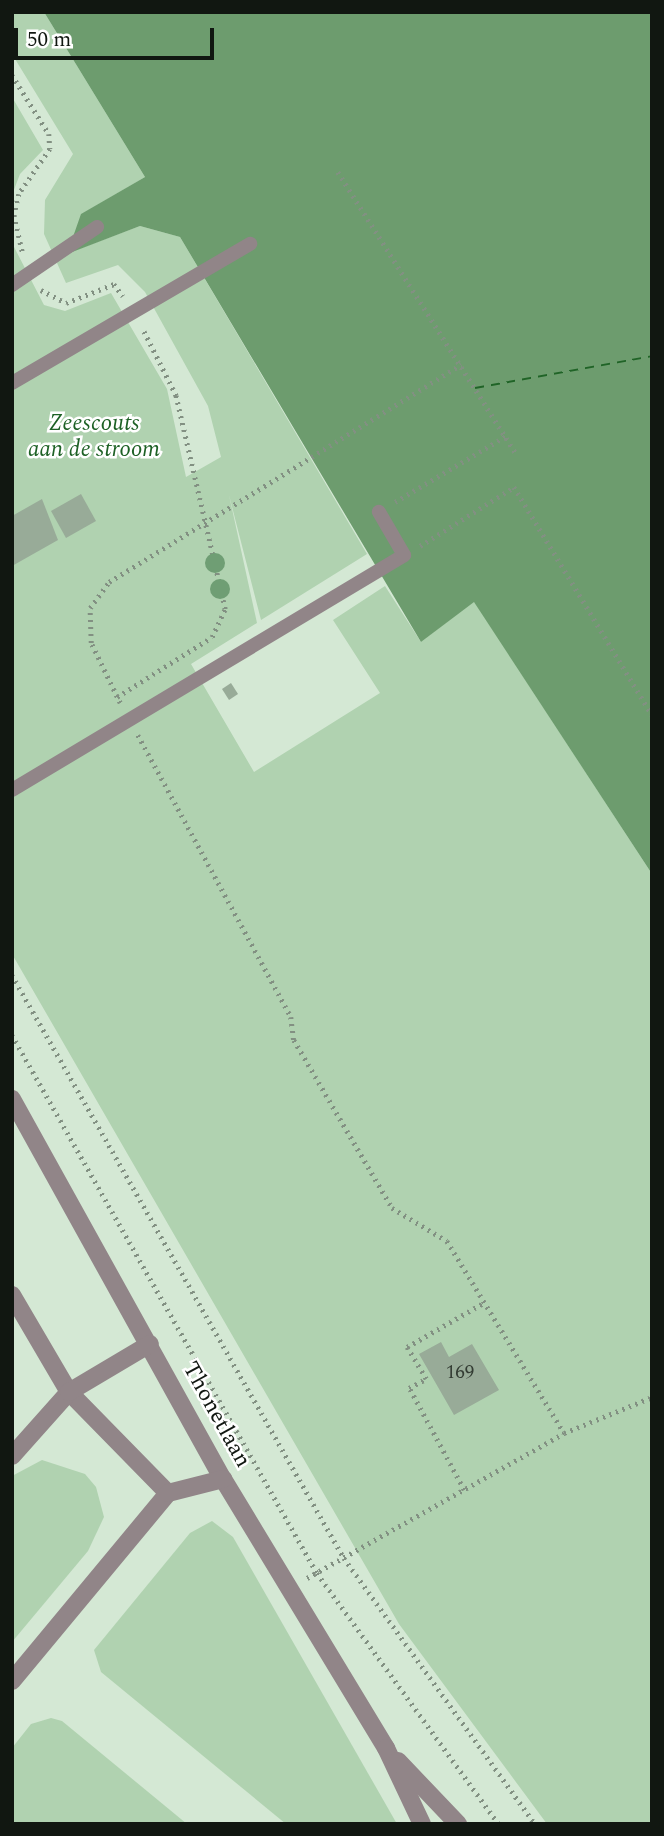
<!DOCTYPE html>
<html>
<head>
<meta charset="utf-8">
<style>
  body { margin:0 }
  #map { position:relative; width:664px; height:1836px; overflow:hidden; background:#d4e8d4; font-family:Spectral,serif }
  div>[style] { position:absolute }
  .green>* { inset:0; background:#b0d2b0 }
  .water>* { inset:0; background:#6d9c6e }
  .ferry>* { height:2px; margin-top:-1px; transform-origin:0; background:repeating-linear-gradient(90deg,#206427 0 9px,transparent 0 16px) }
  .building>* { inset:0; background:#98ab98 }
  .path>* { height:4.5px; margin-top:-2.25px; transform-origin:0; background:repeating-linear-gradient(90deg,#829082 0 2px,transparent 0 7px) }
  .lane>* { height:14px; margin:-7px; padding:0 7px; transform-origin:7px; border-radius:7px; background:#918588 }
  .street>* { height:18px; margin:-9px; padding:0 9px; transform-origin:9px; border-radius:9px; background:#918588 }
  .trees>* { width:20px; height:20px; margin:-10px; border-radius:50%; background:#6f9e74 }
  span { translate:-50% -50%; white-space:nowrap; text-align:center; line-height:1.15; -webkit-text-stroke:5px #fff; paint-order:stroke }
  .number-label { font-size:19px; color:#333c33 }
  .number-label span { -webkit-text-stroke-width:0 }
  .park-label { font-size:23px; color:#1d6125; font-style:italic }
  .street-label { font-size:23px; color:#111711 }
  .frame { position:absolute; inset:0; border:14px solid #111711; pointer-events:none }
  .scale { position:absolute; left:14px; top:28px; width:200px; height:32px; box-sizing:border-box; border:4px solid #111711; border-top:0; padding-left:9px; font-size:21px; line-height:24px; white-space:nowrap; color:#111711; -webkit-text-stroke:5px #fff; paint-order:stroke }
</style>
</head>
<body>
<div id="map">
  <div class="green">
    <i style="clip-path:polygon(12px 12px,44px 12px,145px 177px,82px 214px,68px 253px,140px 226px,180px 237px,367px 554px,261px 620px,229px 495px,257px 623px,191px 664px,254px 772px,380px 693px,333px 620px,385px 586px,421px 642px,474px 601px,652px 874px,652px 1824px,547px 1824px,399px 1624px,12px 954px,12px 243px,44px 305px,65px 311px,111px 293px,167px 389px,186px 477px,221px 457px,208px 406px,145px 292px,118px 265px,66px 283px,44px 234px,45px 200px,73px 154px,12px 54px)"></i>
    <i style="clip-path:polygon(12px 97px,43px 150px,20px 174px,12px 195px)"></i>
    <i style="clip-path:polygon(42px 1460px,85px 1474px,96px 1487px,104px 1517px,88px 1551px,12px 1642px,12px 1476px)"></i>
    <i style="clip-path:polygon(212px 1521px,233px 1537px,397px 1824px,286px 1824px,101px 1672px,94px 1650px,190px 1533px)"></i>
    <i style="clip-path:polygon(51px 1718px,62px 1721px,187px 1824px,12px 1824px,12px 1748px,31px 1724px)"></i>
  </div>
  <div class="water">
    <i style="clip-path:polygon(44px 12px,652px 12px,652px 874px,474px 602px,421px 642px,180px 237px,140px 226px,67px 254px,81px 214px,145px 177px)"></i>
  </div>
  <div class="ferry">
    <i style="left:475px;top:388px;width:180px;rotate:-10.2deg"></i>
  </div>
  <div class="building">
    <i style="clip-path:polygon(81px 494px,96px 521px,66px 538px,51px 511px)"></i>
    <i style="clip-path:polygon(42px 499px,58px 540px,12px 566px,12px 516px)"></i>
    <i style="clip-path:polygon(231px 683px,238px 694px,229px 700px,222px 689px)"></i>
    <i style="clip-path:polygon(441px 1342px,449px 1357px,472px 1344px,499px 1390px,454px 1415px,419px 1354px)"></i>
  </div>
  <div class="path">
    <i style="left:12px;top:75px;width:70px;rotate:57.9deg"></i>
    <i style="left:49px;top:134px;width:15px;rotate:86deg"></i>
    <i style="left:50px;top:149px;width:55px;rotate:124.6deg"></i>
    <i style="left:19px;top:194px;width:22px;rotate:103deg"></i>
    <i style="left:14px;top:215px;width:40px;rotate:77deg"></i>
    <i style="left:338px;top:172px;width:335px;rotate:57.7deg"></i>
    <i style="left:41px;top:290px;width:28px;rotate:27deg"></i>
    <i style="left:66px;top:303px;width:52px;rotate:-21.6deg"></i>
    <i style="left:114px;top:284px;width:15px;rotate:53deg"></i>
    <i style="left:395px;top:502px;width:129px;rotate:-30.7deg"></i>
    <i style="left:420px;top:546px;width:111px;rotate:-32.1deg"></i>
    <i style="left:514px;top:487px;width:267px;rotate:58.8deg"></i>
    <i style="left:117px;top:697px;width:60px;rotate:-115.7deg"></i>
    <i style="left:91px;top:643px;width:35px;rotate:-92deg"></i>
    <i style="left:90px;top:608px;width:32px;rotate:-54deg"></i>
    <i style="left:109px;top:582px;width:414px;rotate:-31.7deg"></i>
    <i style="left:120px;top:703px;width:7px;rotate:-117deg"></i>
    <i style="left:117px;top:697px;width:112px;rotate:-32.3deg"></i>
    <i style="left:212px;top:637px;width:31px;rotate:-65deg"></i>
    <i style="left:225px;top:609px;width:219px;rotate:-103deg"></i>
    <i style="left:176px;top:396px;width:76px;rotate:-116.6deg"></i>
    <i style="left:138px;top:735px;width:321px;rotate:61.5deg"></i>
    <i style="left:291px;top:1017px;width:23px;rotate:83deg"></i>
    <i style="left:294px;top:1040px;width:194px;rotate:59.7deg"></i>
    <i style="left:392px;top:1208px;width:64px;rotate:31deg"></i>
    <i style="left:447px;top:1241px;width:225px;rotate:58.6deg"></i>
    <i style="left:12px;top:975px;width:671px;rotate:60.34deg"></i>
    <i style="left:344px;top:1558px;width:327px;rotate:54.3deg"></i>
    <i style="left:12px;top:1035px;width:618px;rotate:60.45deg"></i>
    <i style="left:317px;top:1573px;width:310px;rotate:54.1deg"></i>
    <i style="left:464px;top:1490px;width:116px;rotate:-118.3deg"></i>
    <i style="left:409px;top:1388px;width:19px;rotate:-28deg"></i>
    <i style="left:426px;top:1379px;width:37px;rotate:-121deg"></i>
    <i style="left:407px;top:1347px;width:90px;rotate:-30deg"></i>
    <i style="left:307px;top:1578px;width:295px;rotate:-29.4deg"></i>
    <i style="left:564px;top:1433px;width:95px;rotate:-22.2deg"></i>
  </div>
  <div class="lane">
    <i style="left:12px;top:285px;width:103px;rotate:-34.3deg"></i>
    <i style="left:12px;top:383px;width:276px;rotate:-30.3deg"></i>
    <i style="left:12px;top:790px;width:457px;rotate:-30.9deg"></i>
    <i style="left:404px;top:555px;width:50px;rotate:-120.2deg"></i>
  </div>
  <div class="street">
    <i style="left:12px;top:1099px;width:435px;rotate:61deg"></i>
    <i style="left:223px;top:1479px;width:315px;rotate:58.8deg"></i>
    <i style="left:386px;top:1748px;width:84px;rotate:64.7deg"></i>
    <i style="left:12px;top:1295px;width:113px;rotate:59.6deg"></i>
    <i style="left:69px;top:1392px;width:141px;rotate:45.6deg"></i>
    <i style="left:12px;top:1456px;width:86px;rotate:-48.3deg"></i>
    <i style="left:69px;top:1392px;width:94px;rotate:-30.7deg"></i>
    <i style="left:12px;top:1681px;width:244px;rotate:-50.3deg"></i>
    <i style="left:168px;top:1493px;width:57px;rotate:-14.3deg"></i>
    <i style="left:398px;top:1761px;width:87px;rotate:46.4deg"></i>
  </div>
  <div class="trees">
    <i style="left:215px;top:563px"></i>
    <i style="left:220px;top:589px"></i>
  </div>
  <div class="number-label">
    <span style="left:460px;top:1373px">169</span>
  </div>
  <div class="park-label">
    <span style="left:94px;top:437px">Zeescouts<br>aan de stroom</span>
  </div>
  <div class="street-label">
    <span style="left:216px;top:1415px;rotate:61deg">Thonetlaan</span>
  </div>
  <div class="frame"></div>
  <div class="scale">50 m</div>
</div>
</body>
</html>
